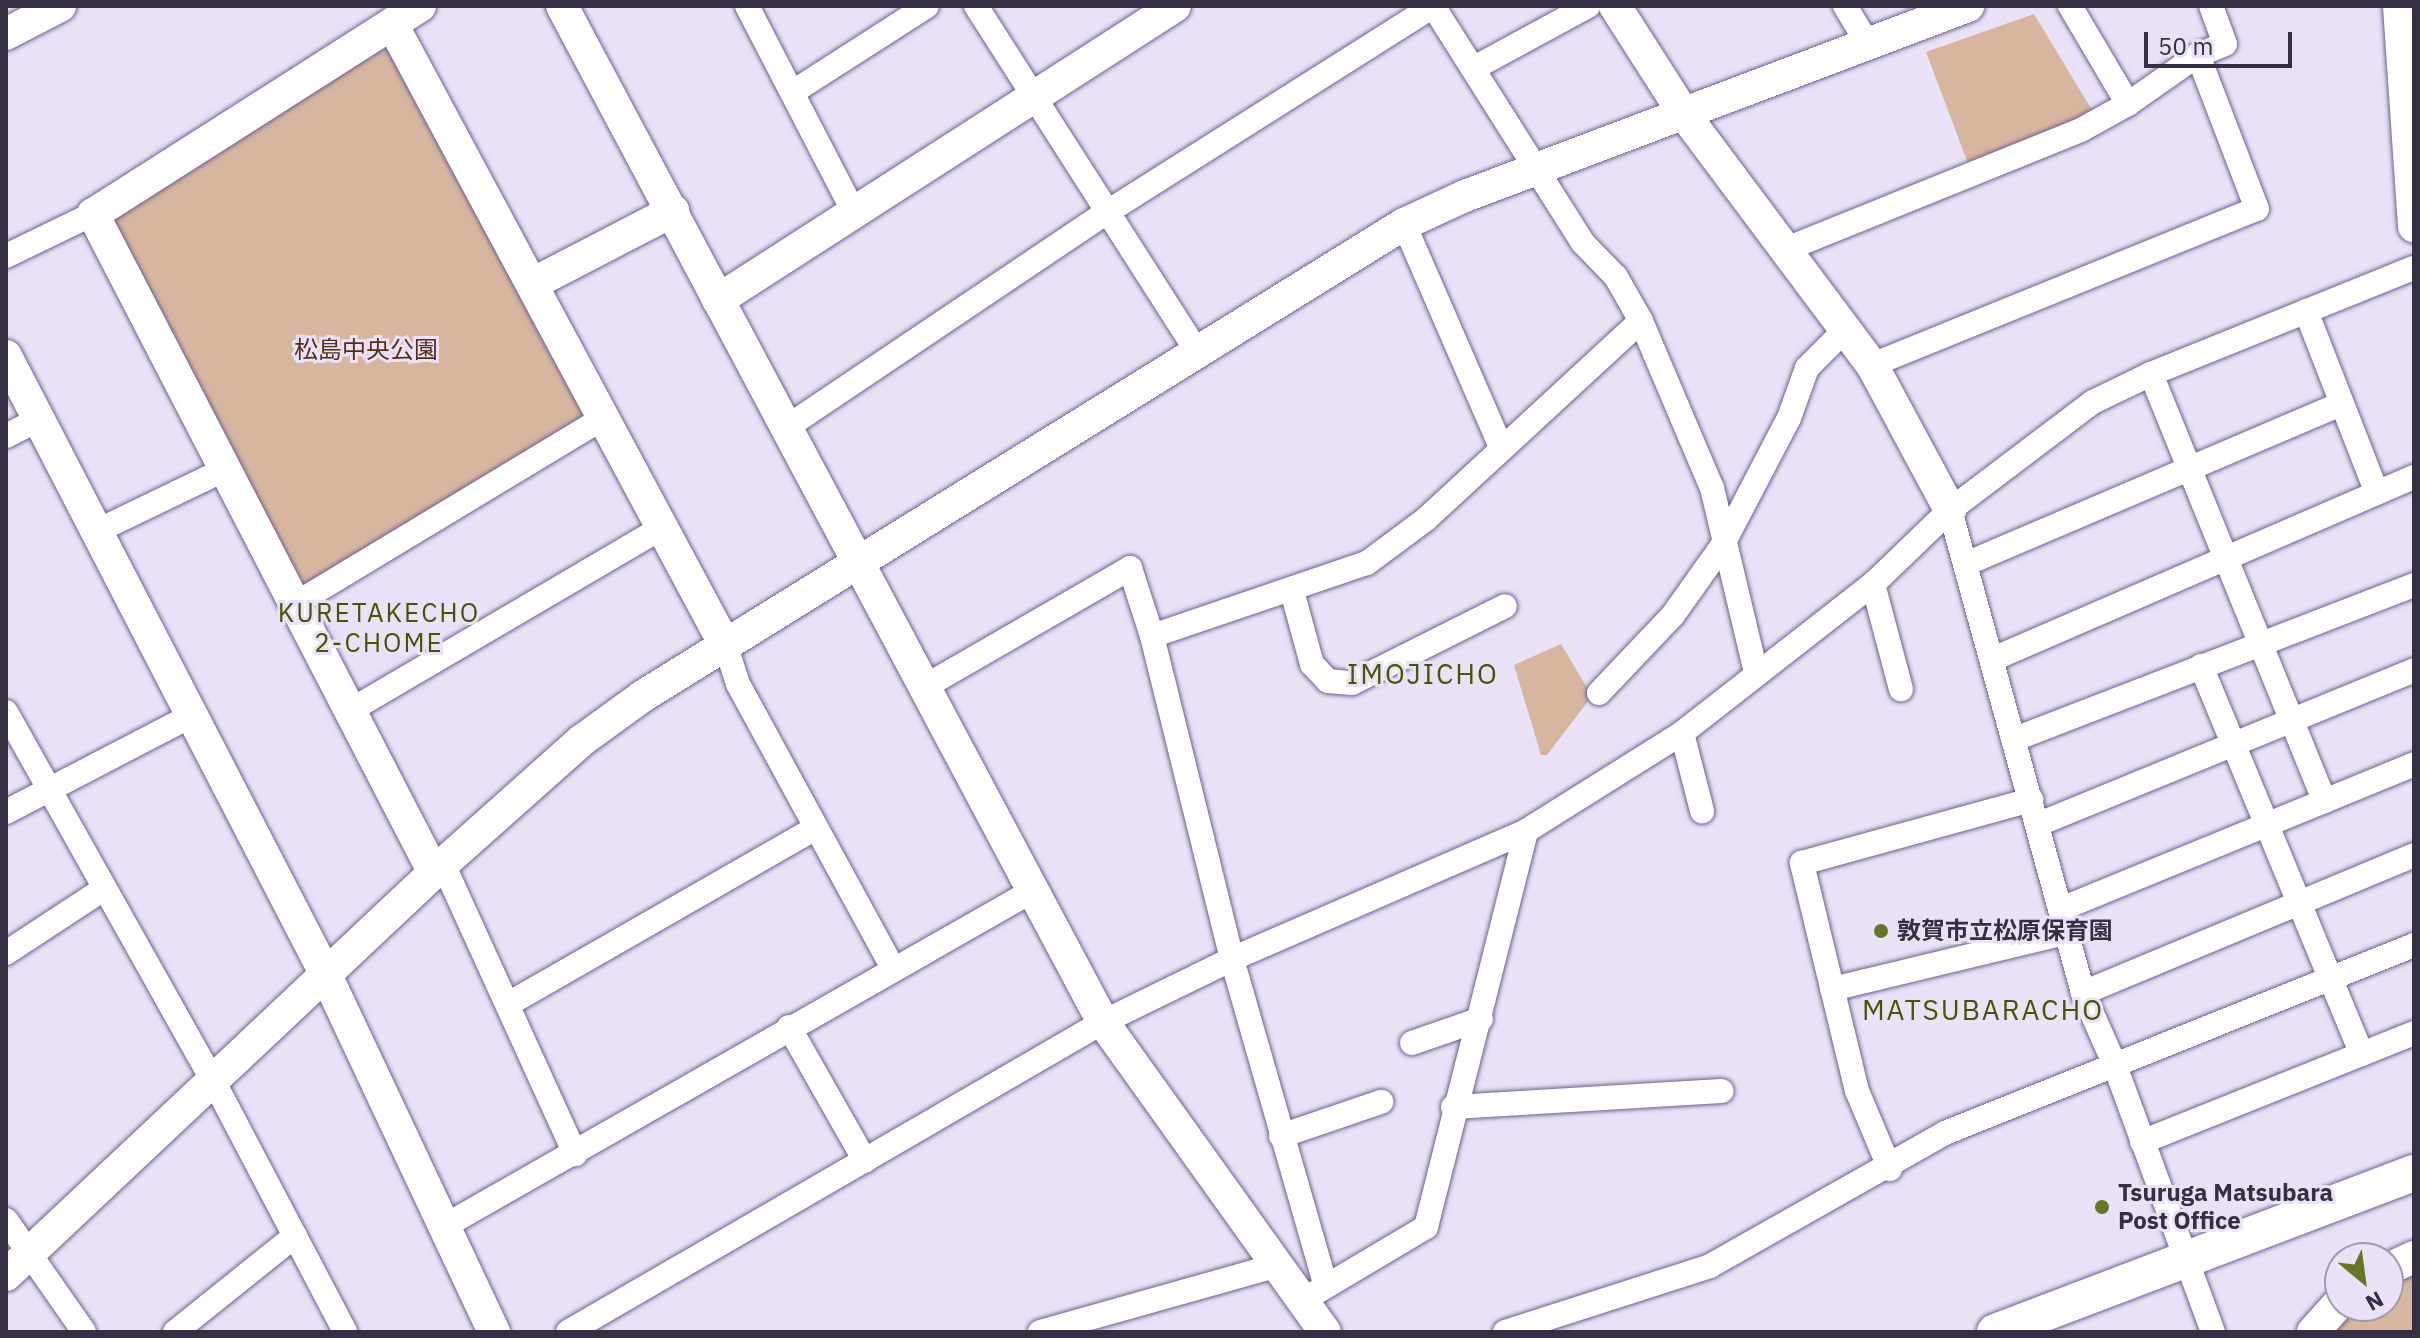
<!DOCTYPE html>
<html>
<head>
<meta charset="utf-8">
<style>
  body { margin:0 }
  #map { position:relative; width:2420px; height:1338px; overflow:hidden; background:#e9e2f8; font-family:"IBM Plex Sans","Noto Sans JP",sans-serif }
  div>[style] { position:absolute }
  .green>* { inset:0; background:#d6b69e }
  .roads { filter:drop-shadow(0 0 2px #6f5f8f) drop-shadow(0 0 2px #6f5f8f) }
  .street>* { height:24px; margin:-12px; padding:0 12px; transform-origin:12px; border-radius:12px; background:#fff }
  .secondary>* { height:32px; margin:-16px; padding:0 16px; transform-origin:16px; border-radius:16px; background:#fff }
  .primary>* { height:36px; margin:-18px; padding:0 18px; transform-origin:18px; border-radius:18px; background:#fff }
  .dots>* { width:22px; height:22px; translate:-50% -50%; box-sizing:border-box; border:4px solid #e9e2f8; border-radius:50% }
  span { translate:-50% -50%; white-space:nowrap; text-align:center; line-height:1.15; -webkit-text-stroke:6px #e9e2f8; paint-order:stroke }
  .park-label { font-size:24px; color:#522f10 }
  .poi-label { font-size:24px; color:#352e44; font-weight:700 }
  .left { translate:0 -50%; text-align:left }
  .neighbourhood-label { font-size:26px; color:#485500; letter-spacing:2px }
  .quarter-label { font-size:28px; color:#485500; letter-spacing:2px }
  .frame { position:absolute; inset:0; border:8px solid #352e44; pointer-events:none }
  .north { position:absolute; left:2324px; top:1242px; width:80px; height:80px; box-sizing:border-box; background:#e9e2f8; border:2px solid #a19ab0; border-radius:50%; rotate:151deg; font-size:22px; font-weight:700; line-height:32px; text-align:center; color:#352e44 }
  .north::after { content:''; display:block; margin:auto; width:28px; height:36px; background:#687624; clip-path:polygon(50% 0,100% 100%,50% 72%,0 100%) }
  .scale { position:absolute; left:2144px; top:32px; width:148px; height:36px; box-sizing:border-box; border:4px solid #352e44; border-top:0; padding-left:10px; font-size:24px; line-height:28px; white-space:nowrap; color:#352e44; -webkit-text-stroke:6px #e9e2f8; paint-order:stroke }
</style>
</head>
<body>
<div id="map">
  <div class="green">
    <i style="clip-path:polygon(2034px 14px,2095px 115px,1969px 166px,1926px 52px)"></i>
    <i style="clip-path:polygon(381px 49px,397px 53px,589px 409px,584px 421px,310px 587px,299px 586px,112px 225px,116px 213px)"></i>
    <i style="clip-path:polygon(1561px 644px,1592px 696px,1547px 755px,1541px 755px,1514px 665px)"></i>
    <i style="clip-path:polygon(2414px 1271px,2414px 1332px,2330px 1332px,2352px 1306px,2388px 1306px,2388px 1285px)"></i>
  </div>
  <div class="roads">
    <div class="street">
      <i style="left:747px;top:6px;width:234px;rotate:62.6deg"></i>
      <i style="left:976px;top:6px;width:408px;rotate:57.4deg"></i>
      <i style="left:1845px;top:6px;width:44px;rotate:58.8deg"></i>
      <i style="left:2070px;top:6px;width:114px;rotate:59.4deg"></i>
      <i style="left:1474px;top:68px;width:130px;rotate:-28.5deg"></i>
      <i style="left:793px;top:92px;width:159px;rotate:-32.7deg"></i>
      <i style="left:1404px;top:224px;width:245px;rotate:66.5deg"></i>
      <i style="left:1784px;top:250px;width:320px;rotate:-22deg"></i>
      <i style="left:2081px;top:130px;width:54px;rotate:-29deg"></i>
      <i style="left:2128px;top:104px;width:85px;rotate:-35deg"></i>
      <i style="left:2198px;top:55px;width:29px;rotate:-22deg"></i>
      <i style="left:2225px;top:44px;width:40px;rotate:-110.2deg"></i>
      <i style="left:6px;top:256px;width:97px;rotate:-25.8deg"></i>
      <i style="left:2306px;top:311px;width:195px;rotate:68.7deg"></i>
      <i style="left:1641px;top:321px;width:181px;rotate:67deg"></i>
      <i style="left:1712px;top:488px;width:189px;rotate:76.6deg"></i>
      <i style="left:1872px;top:365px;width:415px;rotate:-22.1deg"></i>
      <i style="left:2257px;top:209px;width:165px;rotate:-111deg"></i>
      <i style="left:2151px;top:374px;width:461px;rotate:67.9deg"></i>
      <i style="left:784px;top:429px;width:391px;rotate:-33.9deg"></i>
      <i style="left:1109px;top:211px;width:383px;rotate:-32.3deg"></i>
      <i style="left:6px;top:436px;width:37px;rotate:-27deg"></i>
      <i style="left:1950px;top:510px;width:501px;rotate:74.6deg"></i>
      <i style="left:2083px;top:993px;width:77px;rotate:66.1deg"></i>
      <i style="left:2114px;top:1063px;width:287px;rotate:69.8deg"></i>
      <i style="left:97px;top:531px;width:143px;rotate:-25.7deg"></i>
      <i style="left:1968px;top:563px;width:405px;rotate:-23.1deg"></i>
      <i style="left:1873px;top:584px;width:109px;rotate:75.1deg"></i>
      <i style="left:1292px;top:591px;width:76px;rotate:74.7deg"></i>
      <i style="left:1312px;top:664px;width:23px;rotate:47deg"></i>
      <i style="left:1328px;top:681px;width:24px;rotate:5deg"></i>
      <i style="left:1352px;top:683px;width:171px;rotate:-26.7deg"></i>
      <i style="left:295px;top:604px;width:362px;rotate:-31.1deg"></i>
      <i style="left:1152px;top:636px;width:227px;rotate:-18.8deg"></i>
      <i style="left:1367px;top:563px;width:72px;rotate:-36.6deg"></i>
      <i style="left:1425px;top:520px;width:294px;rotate:-42.7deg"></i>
      <i style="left:1641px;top:321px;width:51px;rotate:-119.6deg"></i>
      <i style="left:1616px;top:277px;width:47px;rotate:-134.1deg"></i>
      <i style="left:1583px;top:243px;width:280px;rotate:-122.3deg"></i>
      <i style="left:726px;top:647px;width:39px;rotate:72deg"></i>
      <i style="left:738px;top:684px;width:322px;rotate:61.4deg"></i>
      <i style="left:1993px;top:659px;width:459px;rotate:-23.4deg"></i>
      <i style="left:2201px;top:666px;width:420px;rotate:67.5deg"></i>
      <i style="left:926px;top:686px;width:236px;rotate:-30deg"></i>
      <i style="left:1130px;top:568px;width:71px;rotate:72.1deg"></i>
      <i style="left:1152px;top:636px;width:333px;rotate:76.1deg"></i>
      <i style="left:1232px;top:959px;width:340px;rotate:74deg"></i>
      <i style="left:1599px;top:693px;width:108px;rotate:-46.5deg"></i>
      <i style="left:1673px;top:615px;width:85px;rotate:-54.6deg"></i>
      <i style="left:1722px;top:546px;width:144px;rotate:-62.4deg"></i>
      <i style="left:1789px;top:418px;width:53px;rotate:-70.2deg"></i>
      <i style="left:1807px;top:368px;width:54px;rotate:-45deg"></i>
      <i style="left:351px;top:710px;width:362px;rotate:-30.4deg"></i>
      <i style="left:6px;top:712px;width:424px;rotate:60.7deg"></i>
      <i style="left:214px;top:1082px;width:282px;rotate:62.3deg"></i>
      <i style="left:1682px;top:733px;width:81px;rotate:75.6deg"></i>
      <i style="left:2015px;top:739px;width:428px;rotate:-21.1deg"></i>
      <i style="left:6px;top:812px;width:210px;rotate:-27.5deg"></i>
      <i style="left:2039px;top:824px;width:405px;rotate:-22.3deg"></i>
      <i style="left:443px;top:864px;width:319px;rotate:65.5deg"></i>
      <i style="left:2061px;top:909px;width:382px;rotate:-22.3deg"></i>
      <i style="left:6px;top:953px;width:118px;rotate:-33.3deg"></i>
      <i style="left:1832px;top:989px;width:241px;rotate:-13.5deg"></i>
      <i style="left:2083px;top:993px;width:359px;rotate:-22.6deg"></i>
      <i style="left:510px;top:1003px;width:350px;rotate:-29.8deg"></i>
      <i style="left:789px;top:1027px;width:154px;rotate:60.4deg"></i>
      <i style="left:1412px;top:1043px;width:73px;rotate:-19.2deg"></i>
      <i style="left:1453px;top:1107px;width:269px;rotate:-3.4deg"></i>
      <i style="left:1281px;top:1136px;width:106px;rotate:-18.8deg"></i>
      <i style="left:2142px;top:1142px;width:293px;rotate:-21.8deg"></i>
      <i style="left:1890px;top:1169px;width:85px;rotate:-112.9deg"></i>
      <i style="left:1857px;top:1091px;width:235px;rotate:-103.6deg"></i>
      <i style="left:1802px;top:863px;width:238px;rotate:-15.4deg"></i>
      <i style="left:6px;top:1220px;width:136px;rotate:55.1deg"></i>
      <i style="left:443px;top:1227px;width:680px;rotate:-29.69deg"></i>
      <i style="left:1315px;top:1293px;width:129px;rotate:-30.7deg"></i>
      <i style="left:1426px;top:1227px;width:408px;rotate:-75.8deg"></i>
      <i style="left:175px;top:1332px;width:154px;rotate:-38.7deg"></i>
      <i style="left:568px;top:1332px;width:618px;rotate:-30.09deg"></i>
      <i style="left:1103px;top:1022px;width:144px;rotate:-26deg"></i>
      <i style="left:1232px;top:959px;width:321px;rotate:-23.5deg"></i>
      <i style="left:1526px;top:831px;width:184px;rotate:-32.1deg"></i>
      <i style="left:1682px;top:733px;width:242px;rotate:-38deg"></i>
      <i style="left:1873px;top:584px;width:107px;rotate:-43.9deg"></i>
      <i style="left:1950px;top:510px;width:179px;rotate:-37.1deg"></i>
      <i style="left:2093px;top:402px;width:64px;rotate:-25.8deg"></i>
      <i style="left:2151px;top:374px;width:284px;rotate:-22deg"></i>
      <i style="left:1040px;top:1332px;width:248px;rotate:-15.7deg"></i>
      <i style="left:1505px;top:1332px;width:215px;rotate:-17.8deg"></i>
      <i style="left:1710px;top:1266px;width:270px;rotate:-29.5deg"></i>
      <i style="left:1945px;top:1133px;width:505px;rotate:-21.84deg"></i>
    </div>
    <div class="secondary">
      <i style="left:420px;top:6px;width:388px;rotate:147.5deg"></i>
      <i style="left:93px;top:214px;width:742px;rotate:62.64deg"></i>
      <i style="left:562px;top:6px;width:1151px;rotate:61.97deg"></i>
      <i style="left:1103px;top:1022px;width:381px;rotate:54.4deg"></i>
      <i style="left:1615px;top:6px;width:128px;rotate:57.4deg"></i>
      <i style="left:1684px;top:114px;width:314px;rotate:53.2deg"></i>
      <i style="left:1872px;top:365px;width:165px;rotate:61.7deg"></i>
      <i style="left:2399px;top:6px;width:221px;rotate:86.1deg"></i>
      <i style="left:392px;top:24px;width:707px;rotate:61.8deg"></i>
      <i style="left:6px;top:34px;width:61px;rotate:-27.4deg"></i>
      <i style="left:534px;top:283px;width:157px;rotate:-27.4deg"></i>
      <i style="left:718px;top:300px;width:543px;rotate:-32.75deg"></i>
      <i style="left:6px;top:356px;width:697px;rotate:62.66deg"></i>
      <i style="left:326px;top:975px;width:395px;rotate:64.8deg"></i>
      <i style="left:2388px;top:1269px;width:29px;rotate:-25deg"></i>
      <i style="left:6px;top:1275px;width:600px;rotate:-43.24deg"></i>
      <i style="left:443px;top:864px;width:185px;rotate:-41.7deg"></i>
      <i style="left:581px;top:741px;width:77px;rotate:-36deg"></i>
      <i style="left:643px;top:696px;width:895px;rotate:-31.81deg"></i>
      <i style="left:1404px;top:224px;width:67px;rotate:-24.7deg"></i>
      <i style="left:1465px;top:196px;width:538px;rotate:-20.69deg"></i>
      <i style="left:2313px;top:1332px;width:40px;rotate:-48deg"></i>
    </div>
    <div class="primary">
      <i style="left:1995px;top:1332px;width:448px;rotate:-20.8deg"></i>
    </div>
  </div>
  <div class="dots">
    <i style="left:1881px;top:931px;background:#687624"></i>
    <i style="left:2102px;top:1207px;background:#687624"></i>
  </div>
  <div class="park-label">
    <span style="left:366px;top:350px">松島中央公園</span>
  </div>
  <div class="poi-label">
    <span class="left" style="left:1897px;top:931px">敦賀市立松原保育園</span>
    <span class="left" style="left:2118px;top:1207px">Tsuruga Matsubara<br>Post Office</span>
  </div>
  <div class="neighbourhood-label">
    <span style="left:379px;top:628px">KURETAKECHO<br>2-CHOME</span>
  </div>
  <div class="quarter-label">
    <span style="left:1423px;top:674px">IMOJICHO</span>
    <span style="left:1983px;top:1010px">MATSUBARACHO</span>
  </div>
  <div class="frame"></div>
  <div class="north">N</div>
  <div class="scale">50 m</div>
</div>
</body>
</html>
